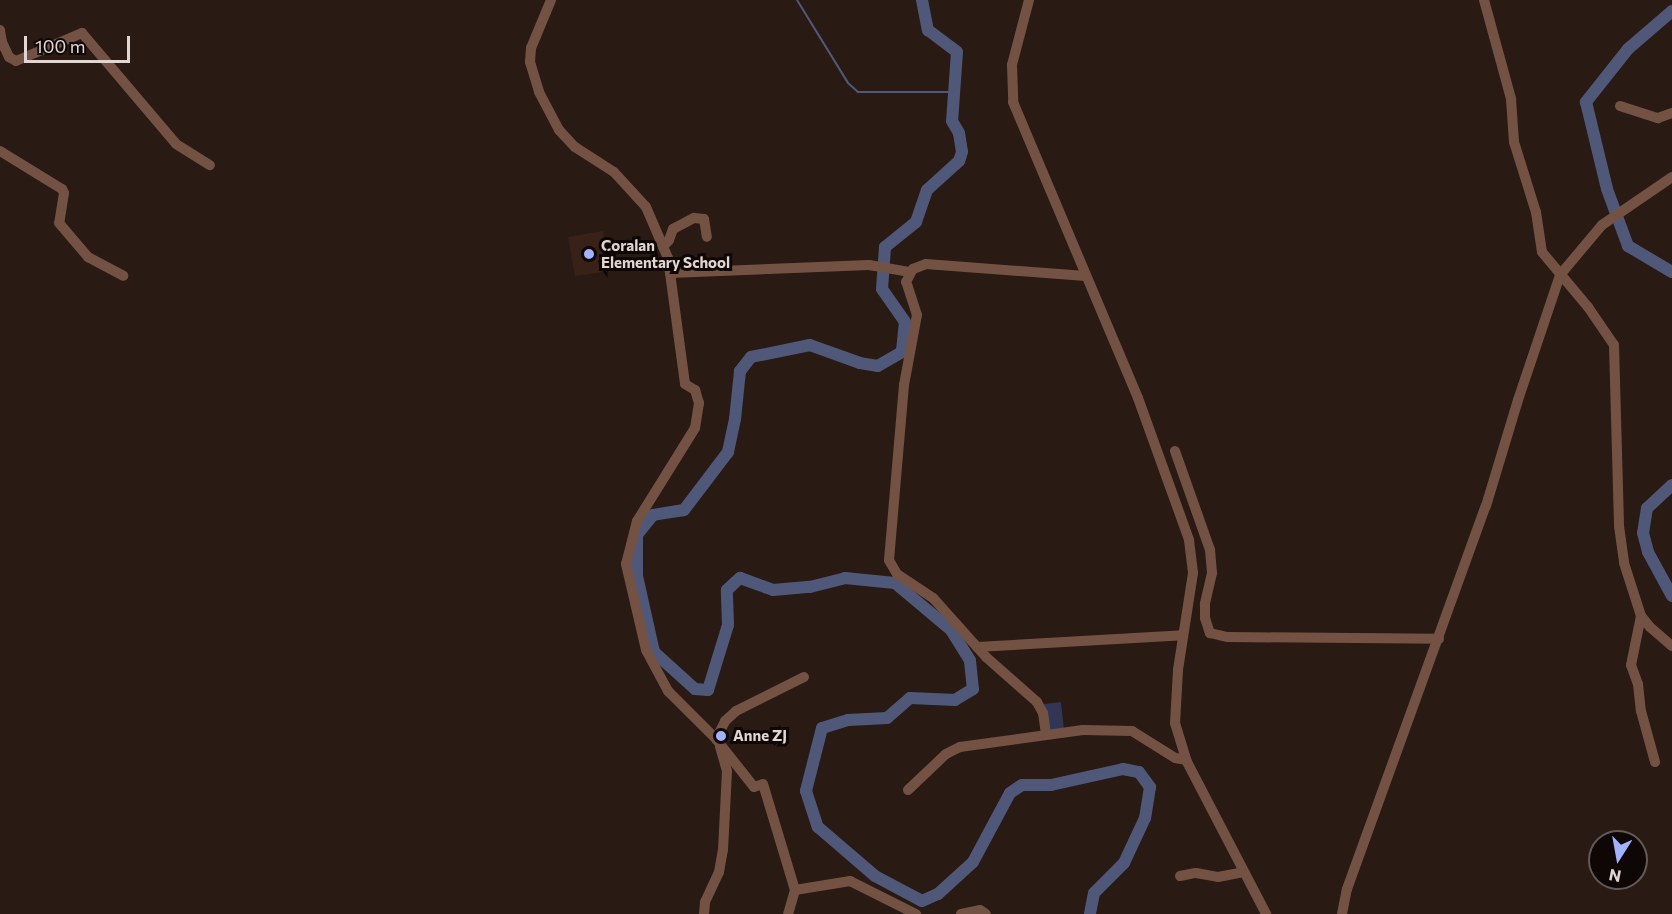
<!DOCTYPE html>
<html>
<head>
<meta charset="utf-8">
<style>
  body { margin:0 }
  #map { position:relative; width:1672px; height:914px; overflow:hidden; background:#2a1a14; font-family:Commissioner,sans-serif }
  div>[style] { position:absolute }
  .built>* { inset:0; background:#382218 }
  .green>* { inset:0; background:#303653 }
  .stream>* { height:2px; margin:-1px; padding:0 1px; transform-origin:1px; border-radius:1px; background:#505879 }
  .river>* { height:12px; margin:-6px; padding:0 6px; transform-origin:6px; border-radius:6px; background:#505879 }
  .minor>* { height:10px; margin:-5px; padding:0 5px; transform-origin:5px; border-radius:5px; background:#745243 }
  .dots>* { width:16px; height:16px; translate:-50% -50%; box-sizing:border-box; border:3px solid #0e0705; border-radius:50% }
  span { translate:-50% -50%; white-space:nowrap; text-align:center; line-height:1.15; -webkit-text-stroke:6px #0e0705; paint-order:stroke }
  .poi-label { font-size:15px; color:#e2d6d2; font-weight:700 }
  .left { translate:0 -50%; text-align:left }
  .north { position:absolute; left:1588px; top:830px; width:60px; height:60px; box-sizing:border-box; background:#0e0705; border:2px solid #635a57; border-radius:50%; rotate:191deg; font-size:16px; font-weight:700; line-height:24px; text-align:center; color:#e2d6d2 }
  .north::after { content:''; display:block; margin:auto; width:21px; height:27px; background:#a2b2fd; clip-path:polygon(50% 0,100% 100%,50% 72%,0 100%) }
  .scale { position:absolute; left:24px; top:36px; width:106px; height:27px; box-sizing:border-box; border:3px solid #e2d6d2; border-top:0; padding-left:8px; font-size:18px; line-height:21px; white-space:nowrap; color:#e2d6d2; -webkit-text-stroke:4px #0e0705; paint-order:stroke }
</style>
</head>
<body>
<div id="map">
  <div class="built">
    <i style="clip-path:polygon(603px 231px,610px 271px,575px 276px,568px 237px)"></i>
  </div>
  <div class="green">
    <i style="clip-path:polygon(1061px 702px,1064px 730px,1048px 732px,1044px 704px)"></i>
  </div>
  <div class="stream">
    <i style="left:797px;top:0;width:97px;rotate:58.4deg"></i>
    <i style="left:848px;top:83px;width:13px;rotate:42deg"></i>
    <i style="left:858px;top:92px;width:96px"></i>
  </div>
  <div class="river">
    <i style="left:922px;top:0;width:31px;rotate:79deg"></i>
    <i style="left:928px;top:30px;width:36px;rotate:37deg"></i>
    <i style="left:957px;top:52px;width:69px;rotate:94.1deg"></i>
    <i style="left:952px;top:121px;width:14px;rotate:60deg"></i>
    <i style="left:959px;top:133px;width:19px;rotate:81deg"></i>
    <i style="left:962px;top:152px;width:9px;rotate:108deg"></i>
    <i style="left:959px;top:161px;width:43px;rotate:137.8deg"></i>
    <i style="left:927px;top:190px;width:34px;rotate:109deg"></i>
    <i style="left:916px;top:222px;width:40px;rotate:141deg"></i>
    <i style="left:885px;top:247px;width:42px;rotate:94.1deg"></i>
    <i style="left:882px;top:289px;width:40px;rotate:55.1deg"></i>
    <i style="left:905px;top:322px;width:30px;rotate:96deg"></i>
    <i style="left:902px;top:352px;width:28px;rotate:150deg"></i>
    <i style="left:878px;top:366px;width:18px;rotate:-171deg"></i>
    <i style="left:860px;top:363px;width:53px;rotate:-160.2deg"></i>
    <i style="left:810px;top:345px;width:60px;rotate:168.5deg"></i>
    <i style="left:751px;top:357px;width:18px;rotate:128deg"></i>
    <i style="left:740px;top:371px;width:48px;rotate:95.9deg"></i>
    <i style="left:735px;top:419px;width:34px;rotate:102deg"></i>
    <i style="left:728px;top:452px;width:73px;rotate:127.2deg"></i>
    <i style="left:684px;top:510px;width:31px;rotate:171deg"></i>
    <i style="left:653px;top:515px;width:26px;rotate:129deg"></i>
    <i style="left:637px;top:535px;width:41px;rotate:90deg"></i>
    <i style="left:637px;top:576px;width:78px;rotate:77.4deg"></i>
    <i style="left:654px;top:652px;width:55px;rotate:42.1deg"></i>
    <i style="left:695px;top:689px;width:13px;rotate:4deg"></i>
    <i style="left:708px;top:690px;width:68px;rotate:-72.9deg"></i>
    <i style="left:728px;top:625px;width:35px;rotate:-92deg"></i>
    <i style="left:727px;top:590px;width:18px;rotate:-43deg"></i>
    <i style="left:740px;top:578px;width:35px;rotate:20deg"></i>
    <i style="left:773px;top:590px;width:37px;rotate:-5deg"></i>
    <i style="left:810px;top:587px;width:36px;rotate:-14deg"></i>
    <i style="left:845px;top:578px;width:50px;rotate:5.7deg"></i>
    <i style="left:895px;top:583px;width:73px;rotate:40deg"></i>
    <i style="left:951px;top:630px;width:36px;rotate:58deg"></i>
    <i style="left:970px;top:661px;width:28px;rotate:84deg"></i>
    <i style="left:973px;top:689px;width:21px;rotate:149deg"></i>
    <i style="left:955px;top:700px;width:45px;rotate:-177.5deg"></i>
    <i style="left:910px;top:698px;width:30px;rotate:139deg"></i>
    <i style="left:887px;top:718px;width:39px;rotate:177deg"></i>
    <i style="left:848px;top:720px;width:27px;rotate:163deg"></i>
    <i style="left:822px;top:728px;width:65px;rotate:104.3deg"></i>
    <i style="left:806px;top:791px;width:38px;rotate:72deg"></i>
    <i style="left:818px;top:827px;width:75px;rotate:40.7deg"></i>
    <i style="left:875px;top:876px;width:53px;rotate:28deg"></i>
    <i style="left:922px;top:901px;width:17px;rotate:-24deg"></i>
    <i style="left:938px;top:894px;width:47px;rotate:-42.4deg"></i>
    <i style="left:973px;top:862px;width:78px;rotate:-61.8deg"></i>
    <i style="left:1010px;top:793px;width:14px;rotate:-34deg"></i>
    <i style="left:1022px;top:785px;width:29px"></i>
    <i style="left:1051px;top:785px;width:74px;rotate:-12.5deg"></i>
    <i style="left:1123px;top:769px;width:16px;rotate:11deg"></i>
    <i style="left:1139px;top:772px;width:19px;rotate:54deg"></i>
    <i style="left:1150px;top:787px;width:31px;rotate:99deg"></i>
    <i style="left:1145px;top:818px;width:50px;rotate:115deg"></i>
    <i style="left:1124px;top:863px;width:42px;rotate:135deg"></i>
    <i style="left:1094px;top:893px;width:21px;rotate:101deg"></i>
    <i style="left:1672px;top:11px;width:58px;rotate:139.2deg"></i>
    <i style="left:1628px;top:49px;width:68px;rotate:128.4deg"></i>
    <i style="left:1586px;top:102px;width:89px;rotate:76.4deg"></i>
    <i style="left:1607px;top:189px;width:61px;rotate:69.8deg"></i>
    <i style="left:1628px;top:246px;width:51px;rotate:30.6deg"></i>
    <i style="left:1672px;top:485px;width:34px;rotate:137deg"></i>
    <i style="left:1647px;top:508px;width:25px;rotate:99deg"></i>
    <i style="left:1643px;top:533px;width:20px;rotate:75deg"></i>
    <i style="left:1648px;top:552px;width:50px;rotate:61.4deg"></i>
  </div>
  <div class="minor">
    <i style="left:551px;top:0;width:52px;rotate:112.6deg"></i>
    <i style="left:531px;top:48px;width:14px;rotate:94deg"></i>
    <i style="left:530px;top:62px;width:31px;rotate:73deg"></i>
    <i style="left:539px;top:92px;width:43px;rotate:62.2deg"></i>
    <i style="left:559px;top:130px;width:23px;rotate:47deg"></i>
    <i style="left:575px;top:147px;width:46px;rotate:32.7deg"></i>
    <i style="left:614px;top:172px;width:47px;rotate:47.6deg"></i>
    <i style="left:646px;top:207px;width:56px;rotate:66.7deg"></i>
    <i style="left:668px;top:258px;width:127px;rotate:82.3deg"></i>
    <i style="left:685px;top:384px;width:12px;rotate:31deg"></i>
    <i style="left:695px;top:390px;width:14px;rotate:73deg"></i>
    <i style="left:699px;top:403px;width:25px;rotate:99deg"></i>
    <i style="left:695px;top:428px;width:110px;rotate:121.9deg"></i>
    <i style="left:637px;top:521px;width:44px;rotate:104.3deg"></i>
    <i style="left:626px;top:564px;width:88px;rotate:76.9deg"></i>
    <i style="left:646px;top:650px;width:47px;rotate:61.8deg"></i>
    <i style="left:668px;top:691px;width:68px;rotate:45deg"></i>
    <i style="left:716px;top:739px;width:61px;rotate:51.6deg"></i>
    <i style="left:754px;top:787px;width:9px;rotate:-18deg"></i>
    <i style="left:763px;top:784px;width:111px;rotate:73.2deg"></i>
    <i style="left:795px;top:890px;width:25px;rotate:106deg"></i>
    <i style="left:1029px;top:0;width:67px;rotate:104.7deg"></i>
    <i style="left:1012px;top:65px;width:37px;rotate:88deg"></i>
    <i style="left:1013px;top:102px;width:321px;rotate:67.1deg"></i>
    <i style="left:1138px;top:398px;width:151px;rotate:70.2deg"></i>
    <i style="left:1189px;top:540px;width:33px;rotate:83deg"></i>
    <i style="left:1193px;top:573px;width:98px;rotate:98.8deg"></i>
    <i style="left:1178px;top:670px;width:53px;rotate:93.2deg"></i>
    <i style="left:1175px;top:723px;width:39px;rotate:73deg"></i>
    <i style="left:1186px;top:760px;width:174px;rotate:62.5deg"></i>
    <i style="left:1484px;top:0;width:103px;rotate:74.7deg"></i>
    <i style="left:1511px;top:99px;width:43px;rotate:86deg"></i>
    <i style="left:1514px;top:142px;width:73px;rotate:72.6deg"></i>
    <i style="left:1536px;top:212px;width:40px;rotate:81.5deg"></i>
    <i style="left:1542px;top:252px;width:72px;rotate:50.1deg"></i>
    <i style="left:1588px;top:307px;width:46px;rotate:55.6deg"></i>
    <i style="left:1614px;top:345px;width:181px;rotate:88.4deg"></i>
    <i style="left:1619px;top:526px;width:37px;rotate:82deg"></i>
    <i style="left:1624px;top:563px;width:56px;rotate:72.2deg"></i>
    <i style="left:1641px;top:616px;width:14px;rotate:51deg"></i>
    <i style="left:1650px;top:627px;width:29px;rotate:41deg"></i>
    <i style="left:0;top:30px;width:12px;rotate:81deg"></i>
    <i style="left:2px;top:42px;width:4px;rotate:117deg"></i>
    <i style="left:2px;top:42px;width:17px;rotate:65deg"></i>
    <i style="left:9px;top:57px;width:8px;rotate:30deg"></i>
    <i style="left:16px;top:61px;width:72px;rotate:-23deg"></i>
    <i style="left:82px;top:33px;width:145px;rotate:49.7deg"></i>
    <i style="left:176px;top:144px;width:40px;rotate:32deg"></i>
    <i style="left:1620px;top:106px;width:40px;rotate:18deg"></i>
    <i style="left:1658px;top:118px;width:15px;rotate:-20deg"></i>
    <i style="left:0;top:151px;width:73px;rotate:31.5deg"></i>
    <i style="left:62px;top:189px;width:4px;rotate:63deg"></i>
    <i style="left:64px;top:193px;width:30px;rotate:99deg"></i>
    <i style="left:59px;top:223px;width:45px;rotate:49.5deg"></i>
    <i style="left:88px;top:257px;width:40px;rotate:28deg"></i>
    <i style="left:663px;top:247px;width:9px;rotate:-49deg"></i>
    <i style="left:669px;top:240px;width:12px;rotate:-70deg"></i>
    <i style="left:673px;top:229px;width:24px;rotate:-28deg"></i>
    <i style="left:694px;top:218px;width:10px;rotate:6deg"></i>
    <i style="left:704px;top:219px;width:18px;rotate:81deg"></i>
    <i style="left:670px;top:273px;width:199px;rotate:-2.3deg"></i>
    <i style="left:869px;top:265px;width:42px;rotate:9.7deg"></i>
    <i style="left:1175px;top:451px;width:105px;rotate:70.5deg"></i>
    <i style="left:1210px;top:550px;width:23px;rotate:85deg"></i>
    <i style="left:1212px;top:573px;width:32px;rotate:103deg"></i>
    <i style="left:1205px;top:604px;width:14px;rotate:90deg"></i>
    <i style="left:1205px;top:618px;width:16px;rotate:72deg"></i>
    <i style="left:1210px;top:633px;width:18px;rotate:13deg"></i>
    <i style="left:1228px;top:637px;width:211px;rotate:0.5deg"></i>
    <i style="left:1641px;top:616px;width:50px;rotate:101.5deg"></i>
    <i style="left:1631px;top:665px;width:20px;rotate:70deg"></i>
    <i style="left:1638px;top:684px;width:27px;rotate:84deg"></i>
    <i style="left:1641px;top:711px;width:53px;rotate:74.6deg"></i>
    <i style="left:977px;top:647px;width:206px;rotate:-3.3deg"></i>
    <i style="left:1046px;top:734px;width:21px;rotate:-98deg"></i>
    <i style="left:1043px;top:713px;width:13px;rotate:-119deg"></i>
    <i style="left:1037px;top:702px;width:68px;rotate:-138.6deg"></i>
    <i style="left:986px;top:657px;width:79px;rotate:-131.9deg"></i>
    <i style="left:933px;top:598px;width:43px;rotate:-146.3deg"></i>
    <i style="left:897px;top:574px;width:16px;rotate:-120deg"></i>
    <i style="left:889px;top:560px;width:176px;rotate:-85.1deg"></i>
    <i style="left:904px;top:385px;width:71px;rotate:-79.5deg"></i>
    <i style="left:917px;top:315px;width:35px;rotate:-108deg"></i>
    <i style="left:906px;top:282px;width:15px;rotate:-62deg"></i>
    <i style="left:913px;top:269px;width:14px;rotate:-21deg"></i>
    <i style="left:926px;top:264px;width:160px;rotate:4.3deg"></i>
    <i style="left:716px;top:739px;width:20px;rotate:-63deg"></i>
    <i style="left:725px;top:721px;width:15px;rotate:-42deg"></i>
    <i style="left:736px;top:711px;width:76px;rotate:-26.6deg"></i>
    <i style="left:908px;top:790px;width:52px;rotate:-43.5deg"></i>
    <i style="left:946px;top:754px;width:16px;rotate:-27deg"></i>
    <i style="left:960px;top:747px;width:124px;rotate:-7.9deg"></i>
    <i style="left:1083px;top:730px;width:49px;rotate:1.2deg"></i>
    <i style="left:1132px;top:731px;width:51px;rotate:32.1deg"></i>
    <i style="left:1175px;top:758px;width:11px;rotate:10deg"></i>
    <i style="left:1180px;top:876px;width:16px;rotate:-11deg"></i>
    <i style="left:1196px;top:873px;width:22px;rotate:10deg"></i>
    <i style="left:1218px;top:877px;width:26px;rotate:-11deg"></i>
    <i style="left:795px;top:890px;width:56px;rotate:-9.3deg"></i>
    <i style="left:850px;top:881px;width:74px;rotate:26.6deg"></i>
    <i style="left:704px;top:914px;width:12px;rotate:-85deg"></i>
    <i style="left:705px;top:902px;width:33px;rotate:-65deg"></i>
    <i style="left:719px;top:872px;width:22px;rotate:-80deg"></i>
    <i style="left:723px;top:850px;width:79px;rotate:-87.1deg"></i>
    <i style="left:727px;top:771px;width:26px;rotate:-106deg"></i>
    <i style="left:961px;top:914px;width:19px;rotate:-12deg"></i>
    <i style="left:980px;top:910px;width:7px;rotate:34deg"></i>
    <i style="left:1342px;top:914px;width:25px;rotate:-79deg"></i>
    <i style="left:1347px;top:889px;width:407px;rotate:-70.1deg"></i>
    <i style="left:1486px;top:506px;width:111px;rotate:-73.2deg"></i>
    <i style="left:1518px;top:400px;width:132px;rotate:-71.4deg"></i>
    <i style="left:1560px;top:275px;width:65px;rotate:-50deg"></i>
    <i style="left:1602px;top:225px;width:85px;rotate:-34.4deg"></i>
  </div>
  <div class="dots">
    <i style="left:589px;top:254px;background:#a2b2fd"></i>
    <i style="left:721px;top:736px;background:#a2b2fd"></i>
  </div>
  <div class="poi-label">
    <span class="left" style="left:601px;top:254px">Coralan<br>Elementary School</span>
    <span class="left" style="left:733px;top:736px">Anne ZJ</span>
  </div>
  <div class="north">N</div>
  <div class="scale">100 m</div>
</div>
</body>
</html>
